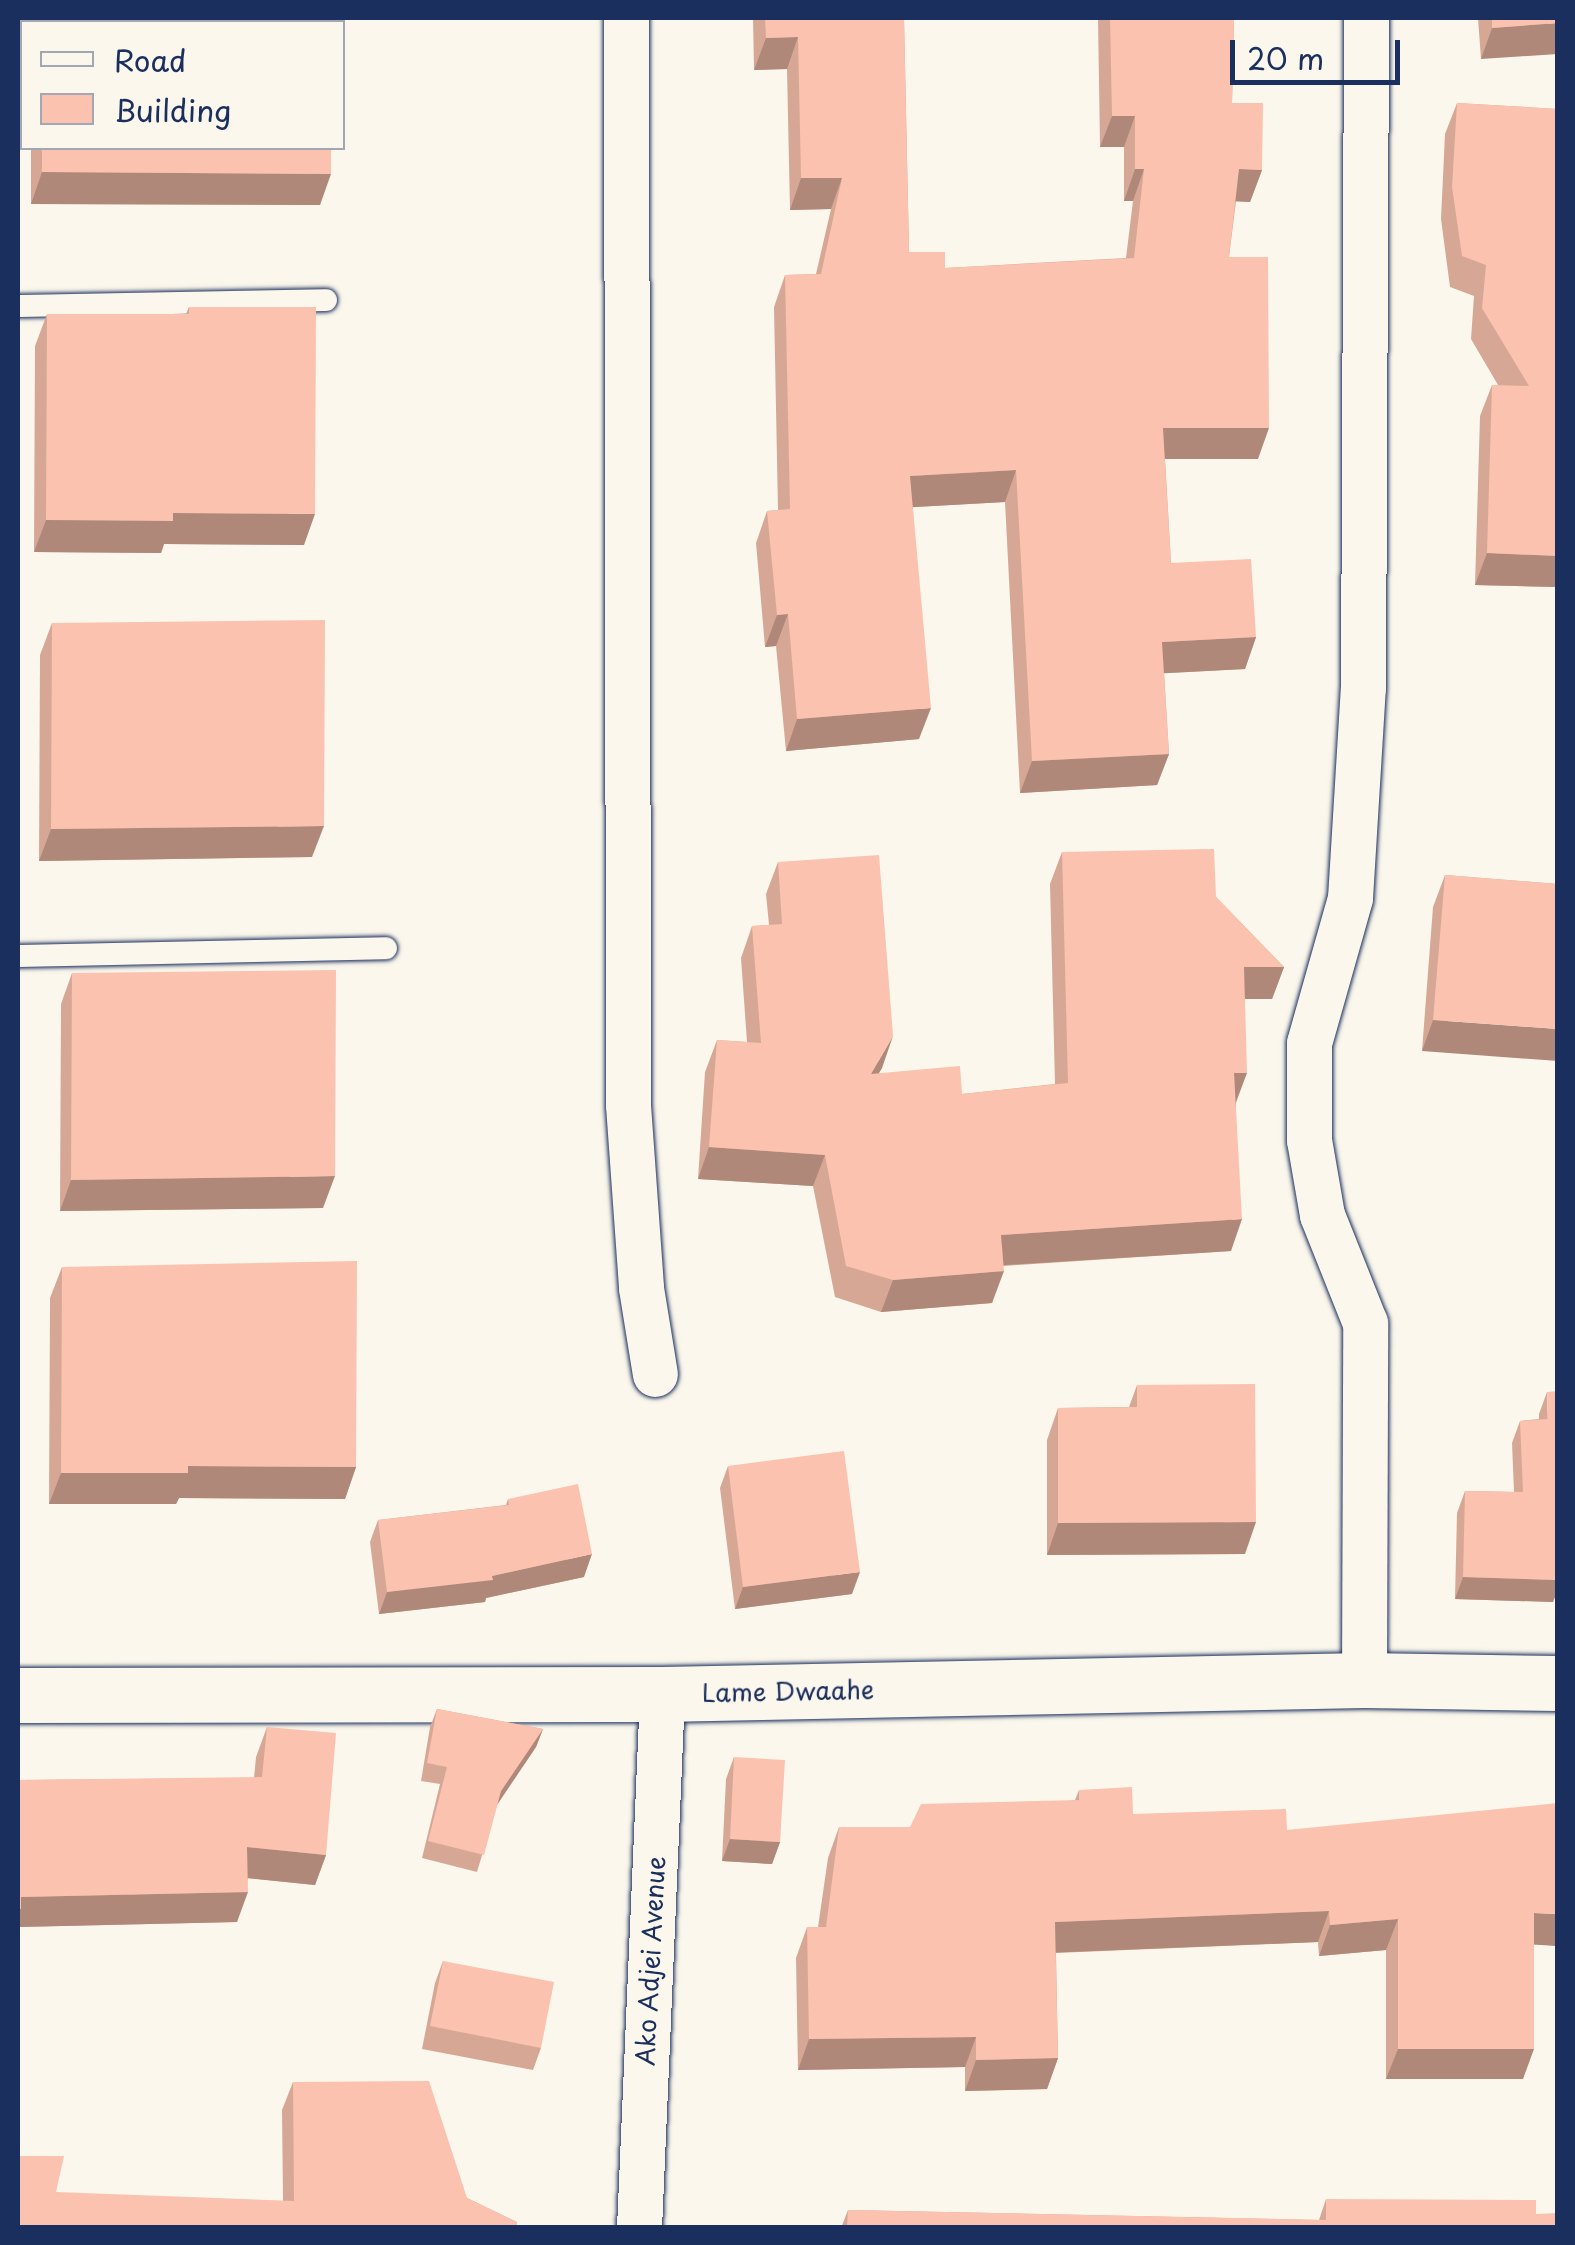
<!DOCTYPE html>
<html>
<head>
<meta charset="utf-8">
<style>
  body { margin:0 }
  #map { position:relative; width:1575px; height:2245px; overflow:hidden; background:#fbf7ec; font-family:"Playpen Sans",sans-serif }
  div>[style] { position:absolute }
  .roads { filter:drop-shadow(0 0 2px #1b2f5e) drop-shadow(0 0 2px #1b2f5e) }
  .service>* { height:22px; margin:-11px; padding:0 11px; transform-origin:11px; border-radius:11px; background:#fbf7ec }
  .minor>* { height:45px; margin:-22.5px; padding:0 22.5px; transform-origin:22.5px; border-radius:22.5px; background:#fbf7ec }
  .tertiary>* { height:55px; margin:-27.5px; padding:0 27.5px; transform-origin:27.5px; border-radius:27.5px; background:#fbf7ec }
  .wall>* { inset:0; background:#d7a796 }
  .shaded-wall>* { inset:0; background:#af887a }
  .building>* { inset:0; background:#fac2af }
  span { translate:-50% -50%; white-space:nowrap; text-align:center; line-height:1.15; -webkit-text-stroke:8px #fbf7ec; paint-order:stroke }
  .street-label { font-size:25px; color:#1b2f5e }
  .frame { position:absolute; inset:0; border:20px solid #1b2f5e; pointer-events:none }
  .legend { position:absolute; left:20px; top:20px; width:325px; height:130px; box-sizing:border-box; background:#fbf7ec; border:2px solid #a1a7b3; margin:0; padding:12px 18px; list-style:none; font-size:30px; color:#1b2f5e }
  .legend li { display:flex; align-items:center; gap:20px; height:50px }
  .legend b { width:50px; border:2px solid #a1a7b3 }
  .scale { position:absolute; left:1230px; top:40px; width:170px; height:45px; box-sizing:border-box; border:5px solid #1b2f5e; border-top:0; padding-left:12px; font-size:30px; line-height:35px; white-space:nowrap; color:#1b2f5e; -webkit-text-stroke:8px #fbf7ec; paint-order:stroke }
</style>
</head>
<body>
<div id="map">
  <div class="roads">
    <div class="service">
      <i style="left:18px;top:306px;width:308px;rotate:-1.1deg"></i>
      <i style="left:18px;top:956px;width:368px;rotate:-1.2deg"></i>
    </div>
    <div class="minor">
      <i style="left:626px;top:18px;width:1087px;rotate:89.89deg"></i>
      <i style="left:628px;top:1105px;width:183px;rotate:85.9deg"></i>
      <i style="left:641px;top:1288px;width:87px;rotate:80.8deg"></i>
      <i style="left:1364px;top:1680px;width:357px;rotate:-89.8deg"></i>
      <i style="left:1365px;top:1323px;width:116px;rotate:-111.7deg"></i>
      <i style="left:1322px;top:1215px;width:76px;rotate:-99.8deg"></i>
      <i style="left:1309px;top:1140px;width:97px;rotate:-90deg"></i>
      <i style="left:1309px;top:1043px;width:151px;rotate:-74.2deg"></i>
      <i style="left:1350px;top:898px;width:210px;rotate:-86.5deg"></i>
      <i style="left:1363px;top:688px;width:670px;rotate:-89.74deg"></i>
      <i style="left:639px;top:2228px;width:534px;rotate:-87.53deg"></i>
    </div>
    <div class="tertiary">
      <i style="left:18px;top:1695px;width:644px;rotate:-0.09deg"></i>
      <i style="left:662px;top:1694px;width:702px;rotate:-1.14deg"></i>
      <i style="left:1364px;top:1680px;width:194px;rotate:0.9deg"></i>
    </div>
  </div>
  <div class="wall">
    <i style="clip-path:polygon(32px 18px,332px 18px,332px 22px,32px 22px)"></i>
    <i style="clip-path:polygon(753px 18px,904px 18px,909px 252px,945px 268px,1126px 258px,1133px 201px,1124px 201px,1124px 147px,1100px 147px,1098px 18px,1234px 18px,1232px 103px,1262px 170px,1250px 202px,1236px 201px,1229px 257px,1258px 459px,1165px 459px,1171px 563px,1256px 637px,1245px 669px,1164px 673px,1169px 754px,1157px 785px,1020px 793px,1005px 502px,913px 507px,919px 739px,786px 751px,776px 646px,765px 647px,756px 543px,767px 511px,778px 510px,774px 307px,785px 275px,816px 274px,831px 209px,790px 210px,787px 69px,754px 70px)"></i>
    <i style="clip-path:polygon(1478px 18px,1558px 18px,1481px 59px)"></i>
    <i style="clip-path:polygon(1457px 103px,1558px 109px,1558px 587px,1475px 585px,1480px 416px,1492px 385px,1498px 385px,1471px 339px,1474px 296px,1450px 287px,1441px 219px,1445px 134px)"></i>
    <i style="clip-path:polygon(31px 148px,331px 148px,320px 205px,31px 204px)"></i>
    <i style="clip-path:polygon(189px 307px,304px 545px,164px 544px,161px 553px,34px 552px,35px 346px,47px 314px,186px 314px)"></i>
    <i style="clip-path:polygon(52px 623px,312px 857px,39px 861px,40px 655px)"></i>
    <i style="clip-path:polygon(1062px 852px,1216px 897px,1284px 967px,1272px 999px,1245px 999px,1236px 1104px,1231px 1251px,1003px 1266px,992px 1303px,881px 1312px,835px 1297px,813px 1186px,698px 1179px,705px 1072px,717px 1040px,747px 1042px,741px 958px,752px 926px,769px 925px,766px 894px,778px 862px,882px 1068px,879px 1073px,962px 1094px,1055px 1084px,1050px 884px)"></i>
    <i style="clip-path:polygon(1445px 875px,1558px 884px,1422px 1051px,1433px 907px)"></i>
    <i style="clip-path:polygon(72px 973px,323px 1208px,60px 1211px,61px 1004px)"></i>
    <i style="clip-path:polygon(62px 1267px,356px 1467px,345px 1499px,179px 1498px,176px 1504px,49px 1504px,50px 1298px)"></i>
    <i style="clip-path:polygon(1137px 1385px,1245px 1554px,1047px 1555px,1047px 1440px,1058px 1408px,1129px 1407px)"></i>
    <i style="clip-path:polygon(1547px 1392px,1553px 1602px,1455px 1599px,1457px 1513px,1465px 1491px,1514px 1492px,1512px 1443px,1520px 1421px,1539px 1419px,1539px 1414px)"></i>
    <i style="clip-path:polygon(728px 1466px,852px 1594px,735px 1609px,720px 1488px)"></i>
    <i style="clip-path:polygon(508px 1499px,584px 1577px,486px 1598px,485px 1602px,379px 1614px,370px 1542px,378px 1520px,506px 1505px)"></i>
    <i style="clip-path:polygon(437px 1709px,543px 1729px,536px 1747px,497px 1805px,477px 1872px,422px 1858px,440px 1784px,421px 1781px,430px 1727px)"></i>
    <i style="clip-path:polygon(267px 1727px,326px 1855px,315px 1885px,248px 1878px,237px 1922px,18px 1927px,18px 1780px,254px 1778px,256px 1757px)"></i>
    <i style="clip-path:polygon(734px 1757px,780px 1842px,772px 1864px,722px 1861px,726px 1779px)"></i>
    <i style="clip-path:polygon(1079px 1790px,1133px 1814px,1287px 1830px,1558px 1946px,1534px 1944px,1523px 2079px,1386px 2079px,1386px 1950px,1319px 1956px,1318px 1942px,1056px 1953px,1058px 2058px,1047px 2089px,965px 2091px,965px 2067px,798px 2070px,796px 1958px,807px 1927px,818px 1927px,828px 1858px,839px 1827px,910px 1827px,1075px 1800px)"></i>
    <i style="clip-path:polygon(443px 1961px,541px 2048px,533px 2070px,422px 2049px,435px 1983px)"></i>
    <i style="clip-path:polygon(293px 2082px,467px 2198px,517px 2222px,283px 2201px,282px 2110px)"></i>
    <i style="clip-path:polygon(1326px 2199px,1536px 2214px,1558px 2228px,841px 2228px,848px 2210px,1319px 2220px)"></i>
  </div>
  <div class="shaded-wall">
    <i style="clip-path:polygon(1558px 23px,1558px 54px,1481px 59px,1492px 28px)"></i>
    <i style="clip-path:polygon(798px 37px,787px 69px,754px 70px,766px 38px)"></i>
    <i style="clip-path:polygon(1112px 116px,1135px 116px,1124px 147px,1100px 147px)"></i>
    <i style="clip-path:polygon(1135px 169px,1144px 169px,1133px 201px,1124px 201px)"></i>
    <i style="clip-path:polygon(1239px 169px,1262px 170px,1250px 202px,1228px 201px)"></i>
    <i style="clip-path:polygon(42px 172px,331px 174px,320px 205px,31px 204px)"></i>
    <i style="clip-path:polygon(801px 178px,842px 178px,831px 209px,790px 210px)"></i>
    <i style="clip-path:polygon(1163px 428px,1269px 428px,1258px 459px,1152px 459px)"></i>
    <i style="clip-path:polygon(1016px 470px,1005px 502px,898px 508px,910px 476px)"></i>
    <i style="clip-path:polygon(173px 513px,315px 514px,304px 545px,164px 544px,161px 553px,34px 552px,46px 520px)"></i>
    <i style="clip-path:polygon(1487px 553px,1558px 556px,1558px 587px,1475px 585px)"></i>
    <i style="clip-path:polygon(788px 614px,776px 646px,765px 647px,777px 615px)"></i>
    <i style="clip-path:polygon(1256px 637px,1245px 669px,1151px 674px,1162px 642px)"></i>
    <i style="clip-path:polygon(931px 708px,919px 739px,786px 751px,797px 719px)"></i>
    <i style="clip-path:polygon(1169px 754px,1157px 785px,1020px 793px,1032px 761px)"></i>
    <i style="clip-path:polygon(324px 826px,312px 857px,39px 861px,51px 829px)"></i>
    <i style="clip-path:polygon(1244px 967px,1284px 967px,1272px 999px,1232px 999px)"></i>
    <i style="clip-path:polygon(1433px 1020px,1558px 1029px,1558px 1061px,1422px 1051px)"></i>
    <i style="clip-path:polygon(893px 1036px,882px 1068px,859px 1105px,871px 1074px)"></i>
    <i style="clip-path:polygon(1234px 1073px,1247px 1073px,1235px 1105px)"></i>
    <i style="clip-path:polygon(709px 1147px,825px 1155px,813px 1186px,698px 1179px)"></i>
    <i style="clip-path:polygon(335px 1176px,323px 1208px,60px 1211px,71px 1180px)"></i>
    <i style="clip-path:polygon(1242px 1219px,1231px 1251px,989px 1266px,1001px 1235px)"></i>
    <i style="clip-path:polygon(1004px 1271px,992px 1303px,881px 1312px,893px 1280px)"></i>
    <i style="clip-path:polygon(188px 1466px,356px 1467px,345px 1499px,179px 1498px,176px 1504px,49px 1504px,61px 1473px)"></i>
    <i style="clip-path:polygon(1256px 1522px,1245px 1554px,1047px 1555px,1058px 1523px)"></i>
    <i style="clip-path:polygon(592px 1554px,584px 1577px,486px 1598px,485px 1602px,379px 1614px,387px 1592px,492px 1576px)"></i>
    <i style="clip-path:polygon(860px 1572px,852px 1594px,735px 1609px,743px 1587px)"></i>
    <i style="clip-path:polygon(1463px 1577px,1558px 1580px,1558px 1590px,1553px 1602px,1455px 1599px)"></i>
    <i style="clip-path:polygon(543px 1729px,536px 1747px,494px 1809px,501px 1791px)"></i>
    <i style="clip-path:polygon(730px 1839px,780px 1842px,772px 1864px,722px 1861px)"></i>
    <i style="clip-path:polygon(247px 1847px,326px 1855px,315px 1885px,236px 1877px)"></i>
    <i style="clip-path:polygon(248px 1892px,237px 1922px,18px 1927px,18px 1906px,21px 1897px)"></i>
    <i style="clip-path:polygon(1329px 1911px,1318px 1942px,1044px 1953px,1055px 1922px)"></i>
    <i style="clip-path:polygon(1534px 1913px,1558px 1914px,1558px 1946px,1523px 1944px)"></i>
    <i style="clip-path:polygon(1398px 1919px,1386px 1950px,1319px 1956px,1330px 1925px)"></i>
    <i style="clip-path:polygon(976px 2037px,965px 2067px,798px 2070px,809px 2039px)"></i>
    <i style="clip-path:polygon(1398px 2049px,1534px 2049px,1523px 2079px,1386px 2079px)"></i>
    <i style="clip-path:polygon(1058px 2058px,1047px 2089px,965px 2091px,976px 2060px)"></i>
  </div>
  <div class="building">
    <i style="clip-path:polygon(43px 18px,332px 18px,332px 22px,43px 22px)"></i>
    <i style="clip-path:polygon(765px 18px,904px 18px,909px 252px,945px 252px,945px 268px,1134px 258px,1144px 169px,1135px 169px,1135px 116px,1112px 116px,1110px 18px,1234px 18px,1232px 103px,1263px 103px,1262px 170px,1239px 169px,1229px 257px,1268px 257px,1269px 428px,1163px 428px,1171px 563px,1251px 559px,1256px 637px,1162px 642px,1169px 754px,1032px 761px,1016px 470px,910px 476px,931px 708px,797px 719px,788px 614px,777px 615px,767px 511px,790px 509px,785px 275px,821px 274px,842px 178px,801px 178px,798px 37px,766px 38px)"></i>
    <i style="clip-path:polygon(1492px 18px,1558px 18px,1558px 23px,1492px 28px)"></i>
    <i style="clip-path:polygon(1457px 103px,1558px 109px,1558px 556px,1487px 553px,1492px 385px,1529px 386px,1482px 308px,1486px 265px,1462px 256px,1452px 187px)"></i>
    <i style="clip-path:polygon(42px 148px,331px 148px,331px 174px,42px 172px)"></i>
    <i style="clip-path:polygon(189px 307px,316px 307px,315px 514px,173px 513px,173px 521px,46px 520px,47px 314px,189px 314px)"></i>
    <i style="clip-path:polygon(325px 620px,324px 826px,51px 829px,52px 623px)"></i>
    <i style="clip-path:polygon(1214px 849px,1216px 897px,1284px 967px,1244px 967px,1247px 1073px,1234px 1073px,1242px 1219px,1001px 1235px,1004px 1271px,893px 1280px,846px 1266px,825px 1155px,709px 1147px,717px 1040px,761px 1043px,752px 926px,782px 924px,778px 862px,879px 855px,893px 1036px,871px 1074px,960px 1066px,962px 1094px,1068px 1083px,1062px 852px)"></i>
    <i style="clip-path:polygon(1445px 875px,1558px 884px,1558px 1029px,1433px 1020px)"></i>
    <i style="clip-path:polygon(336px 970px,335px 1176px,71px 1180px,72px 973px)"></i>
    <i style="clip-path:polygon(357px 1261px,356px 1467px,188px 1466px,188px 1473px,61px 1473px,62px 1267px)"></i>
    <i style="clip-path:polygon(1255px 1384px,1256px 1522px,1058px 1523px,1058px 1408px,1137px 1407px,1137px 1385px)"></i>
    <i style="clip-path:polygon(1558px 1391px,1558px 1580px,1463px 1577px,1465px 1491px,1523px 1492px,1520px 1421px,1548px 1419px,1547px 1392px)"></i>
    <i style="clip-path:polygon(844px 1451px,860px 1572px,743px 1587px,728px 1466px)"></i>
    <i style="clip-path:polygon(578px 1484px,592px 1554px,492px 1576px,493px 1580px,387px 1592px,378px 1520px,509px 1505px,508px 1499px)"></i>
    <i style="clip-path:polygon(437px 1709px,543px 1729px,501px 1791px,484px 1855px,428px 1841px,447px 1767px,427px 1763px)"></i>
    <i style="clip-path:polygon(267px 1727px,336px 1733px,326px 1855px,247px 1847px,248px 1892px,21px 1897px,21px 1909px,18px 1909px,18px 1780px,262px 1777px)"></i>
    <i style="clip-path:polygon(734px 1757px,785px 1760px,780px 1842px,730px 1839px)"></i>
    <i style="clip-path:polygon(1132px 1787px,1133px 1814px,1286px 1809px,1287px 1830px,1558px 1803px,1558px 1914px,1534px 1913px,1534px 2049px,1398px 2049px,1398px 1919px,1330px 1925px,1329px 1911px,1055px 1922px,1058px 2058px,976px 2060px,976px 2037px,809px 2039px,807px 1927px,826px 1927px,839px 1827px,910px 1827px,921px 1804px,1079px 1800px,1079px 1790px)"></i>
    <i style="clip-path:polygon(443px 1961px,554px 1982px,541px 2048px,430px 2026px)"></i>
    <i style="clip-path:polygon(429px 2081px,467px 2198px,517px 2222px,517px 2228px,18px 2228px,18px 2156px,64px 2156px,56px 2192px,294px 2201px,293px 2082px)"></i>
    <i style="clip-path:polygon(1326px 2199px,1536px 2200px,1536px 2214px,1558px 2213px,1558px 2228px,847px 2228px,848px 2210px,1326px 2220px)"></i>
  </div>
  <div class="street-label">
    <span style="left:788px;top:1691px;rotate:-1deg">Lame Dwaahe</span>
    <span style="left:650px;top:1961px;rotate:-87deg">Ako Adjei Avenue</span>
  </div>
  <div class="frame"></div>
  <ul class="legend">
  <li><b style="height:12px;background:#fbf7ec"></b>Road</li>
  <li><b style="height:28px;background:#fac2af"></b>Building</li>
  </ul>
  <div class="scale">20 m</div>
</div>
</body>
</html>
